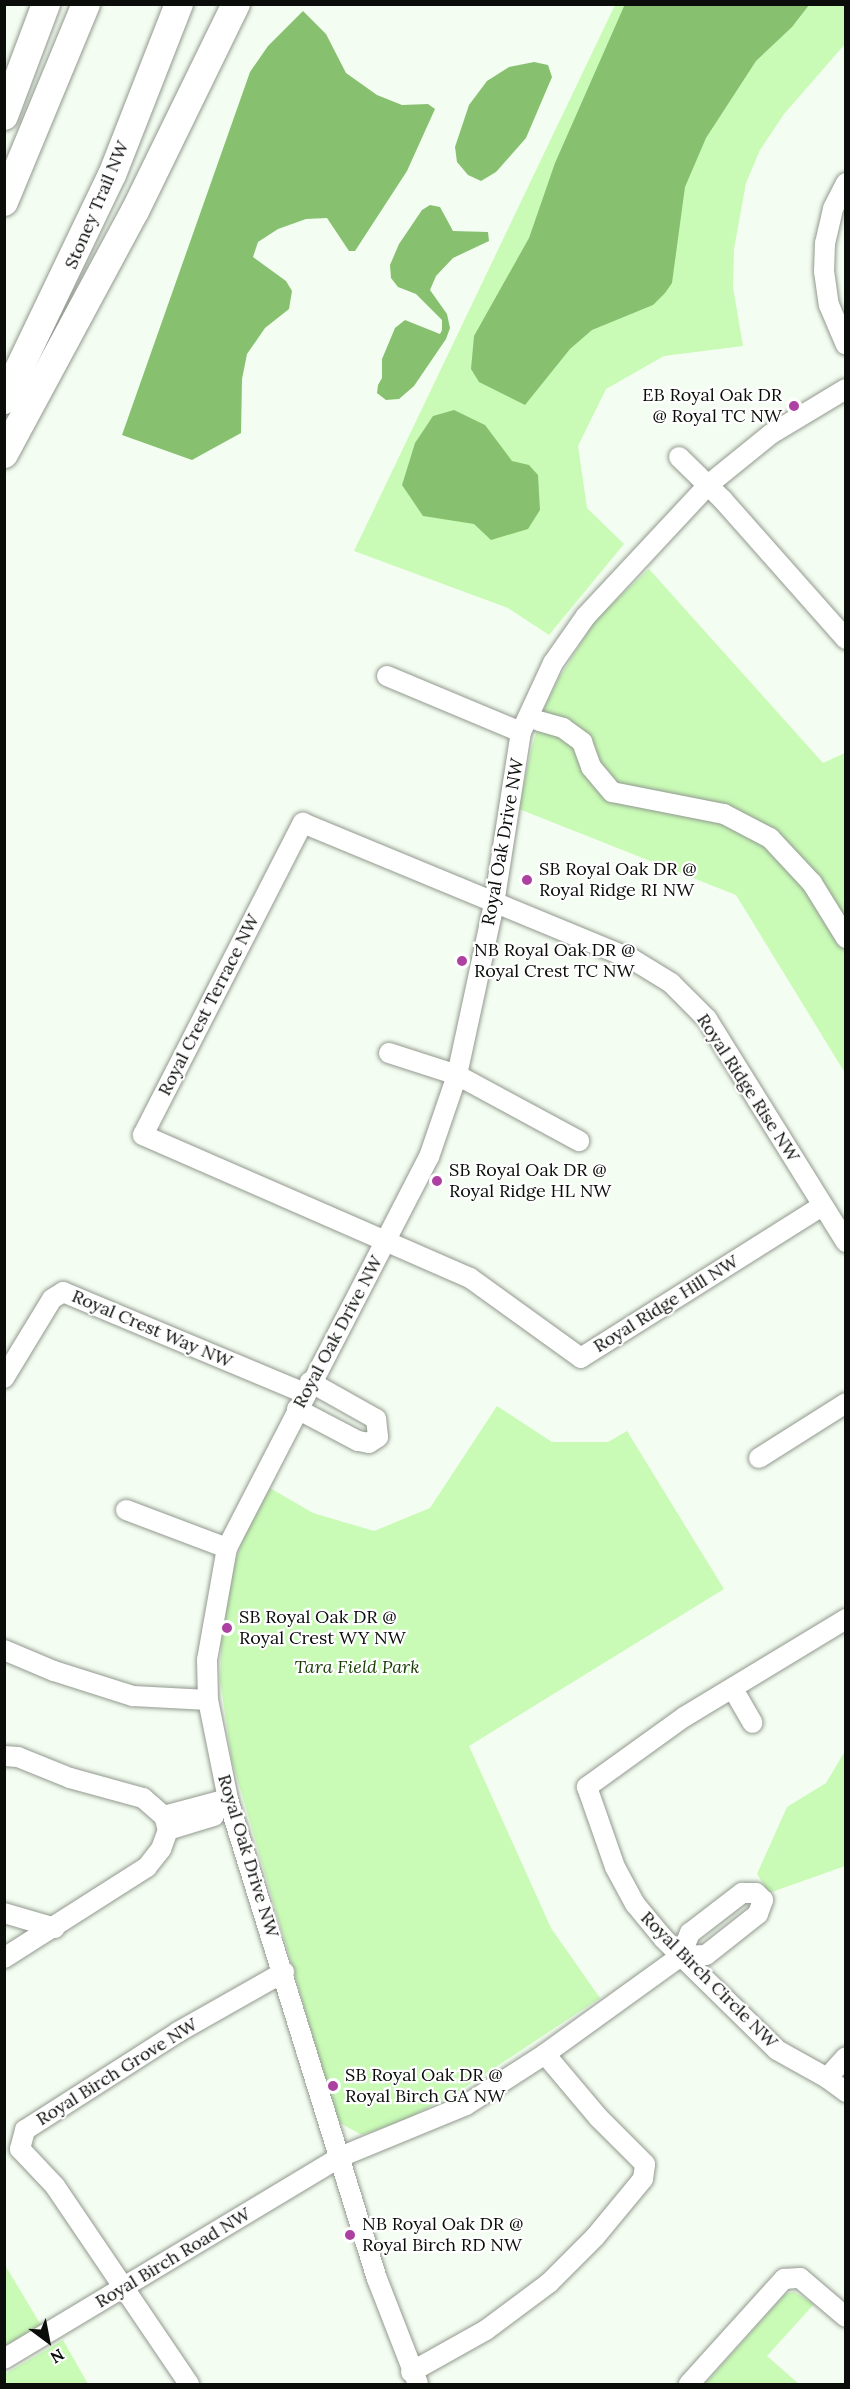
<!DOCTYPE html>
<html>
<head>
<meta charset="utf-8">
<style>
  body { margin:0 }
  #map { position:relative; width:850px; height:2389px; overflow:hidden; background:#f4fdf1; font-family:Lora,serif }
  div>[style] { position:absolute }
  .green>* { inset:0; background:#c9fbb6 }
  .water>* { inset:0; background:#87c170 }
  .roads { filter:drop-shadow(0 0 2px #92998f) drop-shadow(0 0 2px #92998f) }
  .minor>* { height:20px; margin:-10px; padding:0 10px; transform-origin:10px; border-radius:10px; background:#fff }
  .highway>* { height:28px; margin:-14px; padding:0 14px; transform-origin:14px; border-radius:14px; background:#fff }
  .dots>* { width:16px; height:16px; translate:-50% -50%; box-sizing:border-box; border:3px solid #fff; border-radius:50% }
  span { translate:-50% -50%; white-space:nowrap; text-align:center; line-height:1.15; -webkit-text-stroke:4.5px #fff; paint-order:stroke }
  .street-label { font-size:18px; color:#0a0d09 }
  .poi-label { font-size:18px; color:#0a0d09 }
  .right { translate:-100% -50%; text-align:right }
  .left { translate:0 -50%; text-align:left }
  .park-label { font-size:18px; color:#173d02; font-style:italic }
  .frame { position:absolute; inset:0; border:6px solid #0a0d09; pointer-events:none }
  .north { position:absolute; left:18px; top:2311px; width:60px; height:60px; -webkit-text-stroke:4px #fff; paint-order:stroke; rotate:148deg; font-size:16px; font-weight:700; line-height:24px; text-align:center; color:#0a0d09 }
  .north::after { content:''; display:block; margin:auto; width:21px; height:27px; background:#0a0d09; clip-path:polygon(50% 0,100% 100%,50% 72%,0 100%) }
</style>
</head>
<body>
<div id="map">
  <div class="green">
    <i style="clip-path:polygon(615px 5px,845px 5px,845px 44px,784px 114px,760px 150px,746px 183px,734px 249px,733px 287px,743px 346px,664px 356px,606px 389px,578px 446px,587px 508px,624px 544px,549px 635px,508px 608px,354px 551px)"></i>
    <i style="clip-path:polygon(649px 569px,823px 763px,845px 753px,845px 1073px,736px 895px,519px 809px,531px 750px,543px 710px,559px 678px,596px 619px)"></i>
    <i style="clip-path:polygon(497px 1406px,552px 1442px,608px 1442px,627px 1431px,724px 1589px,469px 1746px,551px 1928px,600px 1998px,461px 2090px,405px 2120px,362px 2135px,338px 2122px,232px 1761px,220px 1680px,222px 1626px,231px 1574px,243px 1538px,270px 1488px,313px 1513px,374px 1531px,430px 1508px)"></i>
    <i style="clip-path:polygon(845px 1751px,845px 1866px,769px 1893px,757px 1874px,787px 1807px,826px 1783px)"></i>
    <i style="clip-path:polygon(5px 2265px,41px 2325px,5px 2346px,4px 2346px)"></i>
    <i style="clip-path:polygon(794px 2292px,814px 2304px,767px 2356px,799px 2384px,705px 2384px,785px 2294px)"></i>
    <i style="clip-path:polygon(63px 2340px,88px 2384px,5px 2384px,5px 2374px)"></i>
  </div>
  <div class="water">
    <i style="clip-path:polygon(625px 4px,809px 5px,792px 27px,756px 61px,706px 138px,685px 187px,672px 283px,665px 293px,653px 305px,592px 330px,570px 349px,525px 405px,479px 382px,471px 369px,474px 336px,529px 238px,555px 163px)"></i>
    <i style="clip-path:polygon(303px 11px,326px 34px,346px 73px,377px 95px,402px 105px,428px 104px,435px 109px,407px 171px,355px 251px,349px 251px,327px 218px,306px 219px,278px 229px,258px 242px,253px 257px,286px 281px,292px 291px,289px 309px,265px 328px,247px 354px,242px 379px,241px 433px,192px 460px,122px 435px,250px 72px,268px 46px)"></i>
    <i style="clip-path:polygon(534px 62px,548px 65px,552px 77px,526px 138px,496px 172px,481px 181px,468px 175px,457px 162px,455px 147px,469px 105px,487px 81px,509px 67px)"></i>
    <i style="clip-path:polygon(430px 205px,440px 207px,453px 231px,488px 232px,489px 241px,453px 258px,436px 276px,430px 290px,447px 314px,450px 328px,446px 339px,414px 386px,399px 399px,386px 400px,377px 393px,378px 385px,382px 378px,382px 359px,395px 328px,405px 320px,440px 334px,442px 330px,442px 320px,416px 294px,398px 287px,391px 278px,390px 265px,399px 244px,422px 210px)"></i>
    <i style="clip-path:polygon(454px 410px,485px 425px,512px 461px,529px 465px,538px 475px,540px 510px,528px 529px,491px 540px,474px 524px,423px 516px,402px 485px,415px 443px,433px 416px)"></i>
  </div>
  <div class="roads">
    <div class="minor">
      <i style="left:846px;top:183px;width:29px;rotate:117deg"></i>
      <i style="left:833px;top:209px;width:35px;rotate:103deg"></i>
      <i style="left:825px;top:243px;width:28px;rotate:92deg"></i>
      <i style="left:824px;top:271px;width:34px;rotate:82deg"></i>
      <i style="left:829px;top:305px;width:43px;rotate:67deg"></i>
      <i style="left:679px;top:457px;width:62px;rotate:44.3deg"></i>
      <i style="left:723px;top:500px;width:186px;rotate:48.5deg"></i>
      <i style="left:387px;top:676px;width:145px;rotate:22.7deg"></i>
      <i style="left:539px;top:721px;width:25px;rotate:16deg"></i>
      <i style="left:563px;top:728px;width:24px;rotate:36deg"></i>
      <i style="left:582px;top:742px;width:27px;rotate:70deg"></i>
      <i style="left:591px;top:767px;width:33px;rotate:50deg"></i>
      <i style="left:612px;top:792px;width:114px;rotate:11.1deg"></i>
      <i style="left:724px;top:814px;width:52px;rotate:27.6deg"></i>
      <i style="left:770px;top:838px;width:62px;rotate:47deg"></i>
      <i style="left:812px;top:883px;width:65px;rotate:58.3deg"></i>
      <i style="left:389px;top:1053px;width:71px;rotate:17.9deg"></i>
      <i style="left:457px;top:1075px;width:139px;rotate:28.4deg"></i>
      <i style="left:822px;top:1206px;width:285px;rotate:147.8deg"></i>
      <i style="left:581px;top:1358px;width:137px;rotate:-144.2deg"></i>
      <i style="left:470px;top:1278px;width:357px;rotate:-156.4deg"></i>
      <i style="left:143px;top:1135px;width:351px;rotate:-62.9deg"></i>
      <i style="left:303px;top:823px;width:356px;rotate:22.5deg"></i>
      <i style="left:632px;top:959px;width:46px;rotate:31.6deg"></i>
      <i style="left:671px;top:983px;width:51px;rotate:45deg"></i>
      <i style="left:707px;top:1019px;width:263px;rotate:58.1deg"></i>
      <i style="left:4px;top:1378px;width:92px;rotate:-58.7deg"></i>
      <i style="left:52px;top:1299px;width:13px;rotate:-32deg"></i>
      <i style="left:63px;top:1292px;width:261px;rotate:22.7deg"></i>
      <i style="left:297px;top:1409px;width:69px;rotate:27.7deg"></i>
      <i style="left:358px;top:1441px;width:11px;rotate:10deg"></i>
      <i style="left:369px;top:1443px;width:11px;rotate:-34deg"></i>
      <i style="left:378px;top:1437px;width:18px;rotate:-96deg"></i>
      <i style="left:376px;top:1419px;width:76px;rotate:-150.7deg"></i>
      <i style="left:759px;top:1458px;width:103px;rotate:-32.3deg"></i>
      <i style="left:126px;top:1510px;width:108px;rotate:20.6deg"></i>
      <i style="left:846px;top:1619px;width:189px;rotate:148.8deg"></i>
      <i style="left:684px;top:1717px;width:120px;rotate:144.2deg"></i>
      <i style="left:587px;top:1787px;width:85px;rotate:70.7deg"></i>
      <i style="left:615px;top:1867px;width:42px;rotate:61.6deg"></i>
      <i style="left:635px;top:1904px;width:44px;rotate:50.5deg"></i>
      <i style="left:663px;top:1938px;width:160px;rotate:44.5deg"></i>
      <i style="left:777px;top:2050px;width:57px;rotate:29.2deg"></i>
      <i style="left:827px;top:2078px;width:28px;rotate:-48deg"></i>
      <i style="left:4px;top:1650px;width:54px;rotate:22.8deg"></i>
      <i style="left:54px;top:1671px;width:83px;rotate:17.6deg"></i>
      <i style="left:133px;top:1696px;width:75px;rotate:3.1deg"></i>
      <i style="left:733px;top:1689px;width:39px;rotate:60deg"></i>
      <i style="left:4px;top:1756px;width:14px;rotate:4deg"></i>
      <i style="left:18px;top:1757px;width:56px;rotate:22deg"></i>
      <i style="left:70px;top:1778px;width:76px;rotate:15.3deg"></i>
      <i style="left:143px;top:1798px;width:28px;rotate:41deg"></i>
      <i style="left:164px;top:1816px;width:15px;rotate:74deg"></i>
      <i style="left:168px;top:1830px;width:20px;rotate:110deg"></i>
      <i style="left:161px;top:1849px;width:23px;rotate:128deg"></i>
      <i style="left:147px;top:1867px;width:169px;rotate:147.5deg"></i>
      <i style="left:164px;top:1816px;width:66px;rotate:-14.9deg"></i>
      <i style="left:168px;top:1830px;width:48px;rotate:-16.9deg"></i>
      <i style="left:742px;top:1893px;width:14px"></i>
      <i style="left:756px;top:1893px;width:10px;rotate:45deg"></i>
      <i style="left:763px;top:1900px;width:15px;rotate:110deg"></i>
      <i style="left:758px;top:1914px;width:66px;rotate:141.7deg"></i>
      <i style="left:706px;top:1955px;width:25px;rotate:178deg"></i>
      <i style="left:681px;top:1956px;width:25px;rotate:-69deg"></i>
      <i style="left:690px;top:1933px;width:66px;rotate:-37.6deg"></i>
      <i style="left:4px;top:1913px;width:53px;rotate:16.4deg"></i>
      <i style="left:827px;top:2078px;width:24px;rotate:36deg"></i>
      <i style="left:4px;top:2359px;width:392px;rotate:-31deg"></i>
      <i style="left:340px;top:2157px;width:136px;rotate:-22.4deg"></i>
      <i style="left:466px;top:2105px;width:94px;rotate:-32.8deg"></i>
      <i style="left:545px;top:2054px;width:168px;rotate:-35.8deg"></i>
      <i style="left:411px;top:2372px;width:86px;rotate:-29.2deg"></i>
      <i style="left:486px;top:2330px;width:79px;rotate:-36.7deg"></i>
      <i style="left:549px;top:2283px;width:65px;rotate:-45deg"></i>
      <i style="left:595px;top:2237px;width:75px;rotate:-50.4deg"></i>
      <i style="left:643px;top:2179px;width:15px;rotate:-82deg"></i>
      <i style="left:645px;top:2164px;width:66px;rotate:-135deg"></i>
      <i style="left:598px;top:2117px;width:82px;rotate:-130.1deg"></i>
      <i style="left:189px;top:2384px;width:239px;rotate:-124.1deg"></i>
      <i style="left:55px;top:2186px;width:51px;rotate:-133.4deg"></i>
      <i style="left:20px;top:2149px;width:20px;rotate:-75deg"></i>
      <i style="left:25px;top:2130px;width:182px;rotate:-32.6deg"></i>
      <i style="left:178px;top:2032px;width:122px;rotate:-29.5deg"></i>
      <i style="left:418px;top:2384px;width:113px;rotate:-111.3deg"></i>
      <i style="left:377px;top:2279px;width:503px;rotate:-107.25deg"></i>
      <i style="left:228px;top:1799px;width:101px;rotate:-101.4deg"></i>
      <i style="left:208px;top:1700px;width:40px;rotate:-91.4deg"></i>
      <i style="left:207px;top:1660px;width:114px;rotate:-79.9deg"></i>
      <i style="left:227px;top:1548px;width:440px;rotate:-62.7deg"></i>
      <i style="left:429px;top:1157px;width:87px;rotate:-71.1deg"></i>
      <i style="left:457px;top:1075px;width:175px;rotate:-77.8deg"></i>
      <i style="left:494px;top:904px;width:174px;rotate:-81.1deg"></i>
      <i style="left:521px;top:732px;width:76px;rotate:-65.1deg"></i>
      <i style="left:553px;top:663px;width:57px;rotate:-54.9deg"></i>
      <i style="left:586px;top:616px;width:179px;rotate:-47deg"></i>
      <i style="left:708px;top:485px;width:81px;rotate:-39deg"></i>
      <i style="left:771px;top:434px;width:87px;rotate:-31deg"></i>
      <i style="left:689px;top:2384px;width:142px;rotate:-47.9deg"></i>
      <i style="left:784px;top:2279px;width:16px;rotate:-4deg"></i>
      <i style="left:800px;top:2278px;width:60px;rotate:40.3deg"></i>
    </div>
    <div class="highway">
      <i style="left:4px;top:116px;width:120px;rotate:-69.4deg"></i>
      <i style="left:4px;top:202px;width:214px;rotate:-67.5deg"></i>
      <i style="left:4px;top:400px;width:250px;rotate:-64.4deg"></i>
      <i style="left:112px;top:175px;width:184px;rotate:-68.6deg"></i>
      <i style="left:4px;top:454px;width:276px;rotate:-61.7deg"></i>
      <i style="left:135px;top:211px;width:230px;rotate:-64deg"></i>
    </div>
  </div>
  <div class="dots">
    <i style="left:794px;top:406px;background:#ad41a1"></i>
    <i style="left:527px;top:880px;background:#ad41a1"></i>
    <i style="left:462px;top:961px;background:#ad41a1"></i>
    <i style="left:437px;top:1181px;background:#ad41a1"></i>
    <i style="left:227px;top:1628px;background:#ad41a1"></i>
    <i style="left:333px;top:2086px;background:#ad41a1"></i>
    <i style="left:350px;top:2235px;background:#ad41a1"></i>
  </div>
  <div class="street-label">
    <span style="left:97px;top:205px;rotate:-67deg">Stoney Trail NW</span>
    <span style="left:503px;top:842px;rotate:-80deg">Royal Oak Drive NW</span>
    <span style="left:209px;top:1005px;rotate:-63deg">Royal Crest Terrace NW</span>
    <span style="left:748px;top:1088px;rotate:57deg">Royal Ridge Rise NW</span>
    <span style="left:666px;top:1304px;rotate:-32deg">Royal Ridge Hill NW</span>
    <span style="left:152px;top:1329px;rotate:23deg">Royal Crest Way NW</span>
    <span style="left:338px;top:1332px;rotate:-62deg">Royal Oak Drive NW</span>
    <span style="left:248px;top:1856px;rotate:73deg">Royal Oak Drive NW</span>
    <span style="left:709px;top:1980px;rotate:45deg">Royal Birch Circle NW</span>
    <span style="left:117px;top:2072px;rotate:-32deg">Royal Birch Grove NW</span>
    <span style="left:173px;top:2258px;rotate:-31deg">Royal Birch Road NW</span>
  </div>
  <div class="poi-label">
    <span class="right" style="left:782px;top:406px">EB Royal Oak DR<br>@ Royal TC NW</span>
    <span class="left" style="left:539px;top:880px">SB Royal Oak DR @<br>Royal Ridge RI NW</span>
    <span class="left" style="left:474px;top:961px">NB Royal Oak DR @<br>Royal Crest TC NW</span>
    <span class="left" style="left:449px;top:1181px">SB Royal Oak DR @<br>Royal Ridge HL NW</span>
    <span class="left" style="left:239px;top:1628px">SB Royal Oak DR @<br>Royal Crest WY NW</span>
    <span class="left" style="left:345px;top:2086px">SB Royal Oak DR @<br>Royal Birch GA NW</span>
    <span class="left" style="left:362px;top:2235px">NB Royal Oak DR @<br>Royal Birch RD NW</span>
  </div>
  <div class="park-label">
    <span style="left:357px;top:1667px">Tara Field Park</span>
  </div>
  <div class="frame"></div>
  <div class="north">N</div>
</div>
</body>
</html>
